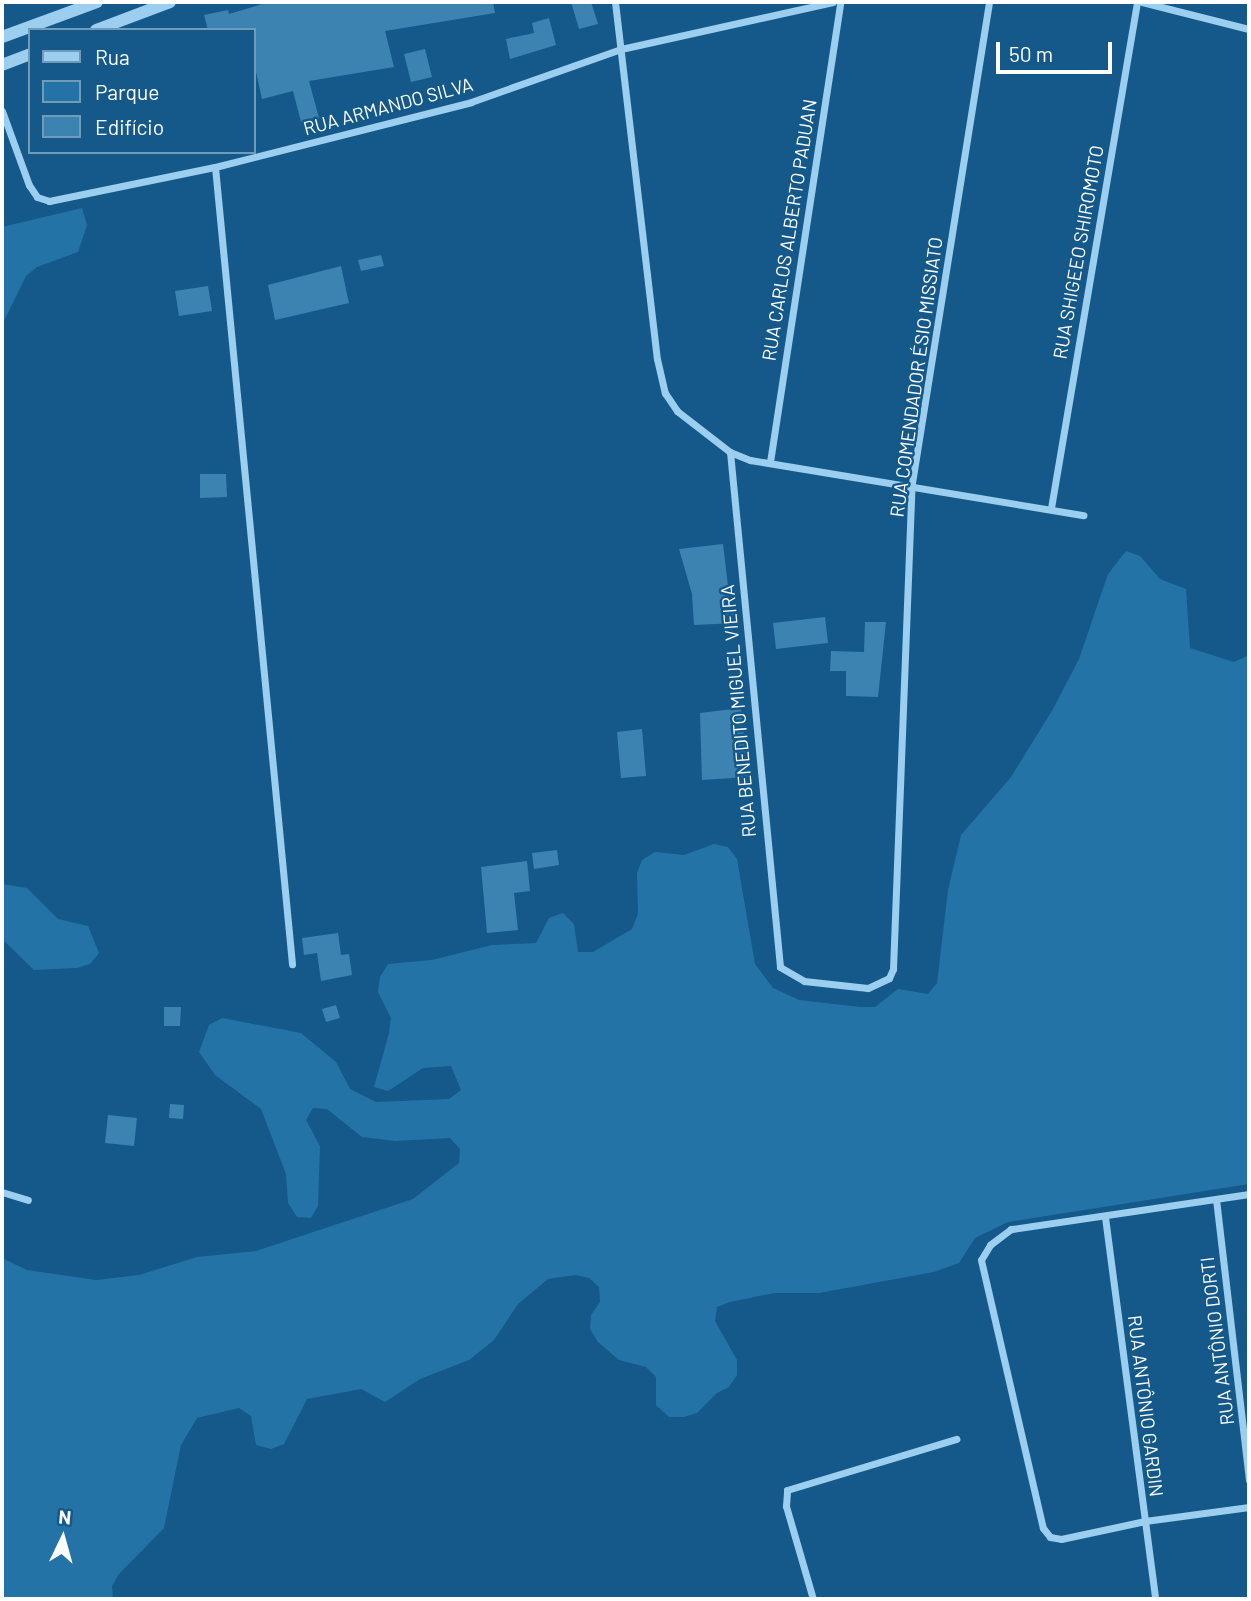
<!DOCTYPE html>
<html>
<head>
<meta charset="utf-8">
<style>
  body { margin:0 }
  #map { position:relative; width:1251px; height:1601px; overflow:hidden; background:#145989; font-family:Barlow,sans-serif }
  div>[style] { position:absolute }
  .green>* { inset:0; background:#2373a7 }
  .building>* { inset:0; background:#3d83b2 }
  .minor>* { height:7px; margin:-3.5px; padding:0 3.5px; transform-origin:3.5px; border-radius:3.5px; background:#9bceef }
  .tertiary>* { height:12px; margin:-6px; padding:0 6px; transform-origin:6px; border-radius:6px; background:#9bceef }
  span { translate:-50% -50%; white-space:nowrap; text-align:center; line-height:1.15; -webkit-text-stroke:5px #145989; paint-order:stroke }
  .street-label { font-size:19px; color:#fff }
  .frame { position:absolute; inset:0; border:4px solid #fff; pointer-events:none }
  .legend { position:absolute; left:28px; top:28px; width:228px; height:126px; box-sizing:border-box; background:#145989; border:2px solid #729bb8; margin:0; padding:9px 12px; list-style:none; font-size:21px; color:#fff }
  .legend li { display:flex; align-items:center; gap:14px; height:35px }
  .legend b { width:35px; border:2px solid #729bb8 }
  .north { position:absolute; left:28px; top:1503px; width:70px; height:70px; -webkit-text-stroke:5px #145989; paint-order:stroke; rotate:5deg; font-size:19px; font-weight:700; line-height:28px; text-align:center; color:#fff }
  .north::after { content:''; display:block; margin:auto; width:24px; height:32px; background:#fff; clip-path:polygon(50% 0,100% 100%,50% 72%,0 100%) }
  .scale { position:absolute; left:996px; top:42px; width:116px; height:32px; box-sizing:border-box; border:4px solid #fff; border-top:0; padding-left:9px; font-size:21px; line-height:24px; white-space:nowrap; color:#fff; -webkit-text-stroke:5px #145989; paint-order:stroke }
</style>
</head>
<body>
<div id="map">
  <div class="green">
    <i style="clip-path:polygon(82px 208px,87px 225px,78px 252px,37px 267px,26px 276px,2px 325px,2px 227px)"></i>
    <i style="clip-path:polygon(1126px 551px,1140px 556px,1160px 579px,1186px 589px,1190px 648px,1234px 662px,1249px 655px,1249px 1184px,1008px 1222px,975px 1238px,959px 1263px,934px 1272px,819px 1293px,774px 1293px,730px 1302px,717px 1307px,715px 1321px,737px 1360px,737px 1375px,729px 1387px,717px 1393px,697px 1413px,684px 1417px,669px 1417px,656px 1405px,656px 1377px,646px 1367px,619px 1360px,598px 1342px,590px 1329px,591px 1315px,600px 1302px,599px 1287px,589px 1278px,575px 1275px,548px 1279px,518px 1304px,494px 1340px,469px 1360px,420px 1379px,385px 1402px,361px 1389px,307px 1399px,284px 1444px,271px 1449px,256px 1445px,251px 1416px,239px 1408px,197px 1418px,181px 1445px,164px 1528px,119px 1574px,112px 1586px,113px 1599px,2px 1599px,2px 1258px,27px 1270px,96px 1280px,139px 1275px,197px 1257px,256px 1251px,413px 1199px,459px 1163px,460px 1149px,450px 1138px,395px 1141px,362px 1137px,327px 1109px,313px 1108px,306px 1120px,320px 1146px,318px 1206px,311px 1218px,297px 1217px,288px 1203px,286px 1174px,261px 1109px,215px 1075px,199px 1052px,209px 1025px,222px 1018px,301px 1033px,336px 1062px,350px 1089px,376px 1102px,449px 1099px,461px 1090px,451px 1066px,423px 1068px,388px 1091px,374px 1087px,389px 1033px,391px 1018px,378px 992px,380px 977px,388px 964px,432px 960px,492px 945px,536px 943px,549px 918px,563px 913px,574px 924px,578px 952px,593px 952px,632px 929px,638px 914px,637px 873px,642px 860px,655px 852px,684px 855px,714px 844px,728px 847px,737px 859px,755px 964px,773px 988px,799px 1000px,860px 1007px,875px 1007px,898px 989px,928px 994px,937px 983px,948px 890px,961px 835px,1011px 777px,1053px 709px,1079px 659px,1108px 574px)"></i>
    <i style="clip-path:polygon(2px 884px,27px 888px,58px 919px,88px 926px,99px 953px,90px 964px,77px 968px,34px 970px,2px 939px)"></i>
  </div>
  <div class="building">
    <i style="clip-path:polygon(269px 2px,493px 2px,495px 13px,385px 31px,394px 67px,309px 81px,319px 118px,301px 122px,293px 91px,262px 99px,254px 63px,254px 30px,208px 30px,204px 15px,228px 10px,229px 14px)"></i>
    <i style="clip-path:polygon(571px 2px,591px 2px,598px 24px,579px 29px)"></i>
    <i style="clip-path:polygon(549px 18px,556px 45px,510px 59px,506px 39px,534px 33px,532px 23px)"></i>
    <i style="clip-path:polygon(425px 49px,432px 77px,411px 82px,404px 54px)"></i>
    <i style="clip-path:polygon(381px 255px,384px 266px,361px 271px,358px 260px)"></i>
    <i style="clip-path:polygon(341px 266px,349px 303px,275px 320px,268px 285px)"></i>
    <i style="clip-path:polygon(208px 286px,212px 311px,179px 316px,175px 291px)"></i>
    <i style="clip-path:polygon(200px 474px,226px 474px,227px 497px,200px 498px)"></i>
    <i style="clip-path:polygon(723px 544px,731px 611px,737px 611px,738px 623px,694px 625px,692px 594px,679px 549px)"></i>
    <i style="clip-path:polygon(825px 617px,828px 643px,776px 649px,773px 623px)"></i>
    <i style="clip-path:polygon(865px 622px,886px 622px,878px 697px,846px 696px,846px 671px,830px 671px,831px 651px,864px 652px)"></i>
    <i style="clip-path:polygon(741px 708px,748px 777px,702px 780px,700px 713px)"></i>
    <i style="clip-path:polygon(642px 729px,646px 776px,621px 778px,617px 732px)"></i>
    <i style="clip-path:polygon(557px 850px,559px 865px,534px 869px,532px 853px)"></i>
    <i style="clip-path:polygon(527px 861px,530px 891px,514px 893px,518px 930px,487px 933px,481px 867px)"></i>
    <i style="clip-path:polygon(338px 933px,341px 955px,349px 954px,352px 975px,321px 981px,317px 953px,304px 955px,302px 938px)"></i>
    <i style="clip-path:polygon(336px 1005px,340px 1018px,326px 1022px,322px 1009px)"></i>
    <i style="clip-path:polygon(164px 1007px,181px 1007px,180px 1026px,164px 1026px)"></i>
    <i style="clip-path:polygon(170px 1104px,184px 1105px,183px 1119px,169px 1118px)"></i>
    <i style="clip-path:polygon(108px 1115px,137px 1118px,134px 1146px,105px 1143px)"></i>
  </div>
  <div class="minor">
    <i style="left:615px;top:2px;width:359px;rotate:83.3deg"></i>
    <i style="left:657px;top:359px;width:35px;rotate:77deg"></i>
    <i style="left:665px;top:393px;width:22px;rotate:56deg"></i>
    <i style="left:677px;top:411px;width:67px;rotate:37.7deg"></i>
    <i style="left:730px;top:452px;width:22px;rotate:22deg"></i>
    <i style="left:750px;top:460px;width:338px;rotate:9.4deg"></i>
    <i style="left:1142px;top:2px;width:110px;rotate:14.2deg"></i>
    <i style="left:2px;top:111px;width:79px;rotate:70deg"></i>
    <i style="left:29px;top:185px;width:14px;rotate:56deg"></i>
    <i style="left:37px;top:197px;width:13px;rotate:18deg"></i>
    <i style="left:49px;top:201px;width:169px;rotate:-11.6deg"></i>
    <i style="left:215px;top:167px;width:264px;rotate:-14.2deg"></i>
    <i style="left:471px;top:102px;width:159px;rotate:-19.5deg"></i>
    <i style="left:621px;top:49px;width:217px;rotate:-12.5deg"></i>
    <i style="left:215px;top:167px;width:801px;rotate:84.48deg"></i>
    <i style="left:730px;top:452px;width:517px;rotate:84.45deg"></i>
    <i style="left:780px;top:967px;width:28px;rotate:30deg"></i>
    <i style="left:804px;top:981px;width:64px;rotate:6.2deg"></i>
    <i style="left:868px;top:988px;width:23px;rotate:-25deg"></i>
    <i style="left:889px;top:978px;width:10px;rotate:-66deg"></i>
    <i style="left:893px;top:969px;width:486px;rotate:-87.8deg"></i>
    <i style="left:912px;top:483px;width:487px;rotate:-80.9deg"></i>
    <i style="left:770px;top:462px;width:465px;rotate:-81.3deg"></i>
    <i style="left:1051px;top:508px;width:513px;rotate:-80.35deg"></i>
    <i style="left:2px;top:1192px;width:27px;rotate:17deg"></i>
    <i style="left:1249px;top:1194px;width:241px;rotate:171.6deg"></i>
    <i style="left:1011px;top:1229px;width:26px;rotate:143deg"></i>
    <i style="left:990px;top:1245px;width:17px;rotate:121deg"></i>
    <i style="left:981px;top:1260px;width:275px;rotate:77deg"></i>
    <i style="left:1043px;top:1528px;width:11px;rotate:52deg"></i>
    <i style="left:1050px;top:1537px;width:11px;rotate:10deg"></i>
    <i style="left:1061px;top:1539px;width:86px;rotate:-12.1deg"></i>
    <i style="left:1145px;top:1521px;width:105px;rotate:-7.7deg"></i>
    <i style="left:1216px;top:1199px;width:283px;rotate:83.3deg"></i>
    <i style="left:1105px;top:1217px;width:385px;rotate:82.5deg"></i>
    <i style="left:813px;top:1599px;width:97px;rotate:-106.2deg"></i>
    <i style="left:786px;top:1506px;width:16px;rotate:-86deg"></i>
    <i style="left:787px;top:1490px;width:177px;rotate:-16.8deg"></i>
  </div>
  <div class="tertiary">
    <i style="left:96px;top:30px;width:79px;rotate:-20.7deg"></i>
    <i style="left:2px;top:37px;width:101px;rotate:-20.2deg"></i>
    <i style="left:2px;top:65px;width:30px;rotate:-21deg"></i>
  </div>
  <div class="street-label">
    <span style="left:388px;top:106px;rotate:-15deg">RUA ARMANDO SILVA</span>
    <span style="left:789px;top:230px;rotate:-81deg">RUA CARLOS ALBERTO PADUAN</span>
    <span style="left:1078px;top:252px;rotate:-80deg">RUA SHIGEEO SHIROMOTO</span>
    <span style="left:916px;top:377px;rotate:-82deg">RUA COMENDADOR ÉSIO MISSIATO</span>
    <span style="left:738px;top:711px;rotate:-95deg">RUA BENEDITO MIGUEL VIEIRA</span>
    <span style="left:1217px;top:1341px;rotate:-97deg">RUA ANTÔNIO DORTI</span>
    <span style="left:1146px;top:1406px;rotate:83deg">RUA ANTÔNIO GARDIN</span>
  </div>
  <div class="frame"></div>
  <ul class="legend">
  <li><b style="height:9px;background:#9bceef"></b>Rua</li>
  <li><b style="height:19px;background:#2373a7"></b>Parque</li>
  <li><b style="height:19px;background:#3d83b2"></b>Edifício</li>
  </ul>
  <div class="north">N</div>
  <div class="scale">50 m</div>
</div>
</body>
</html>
